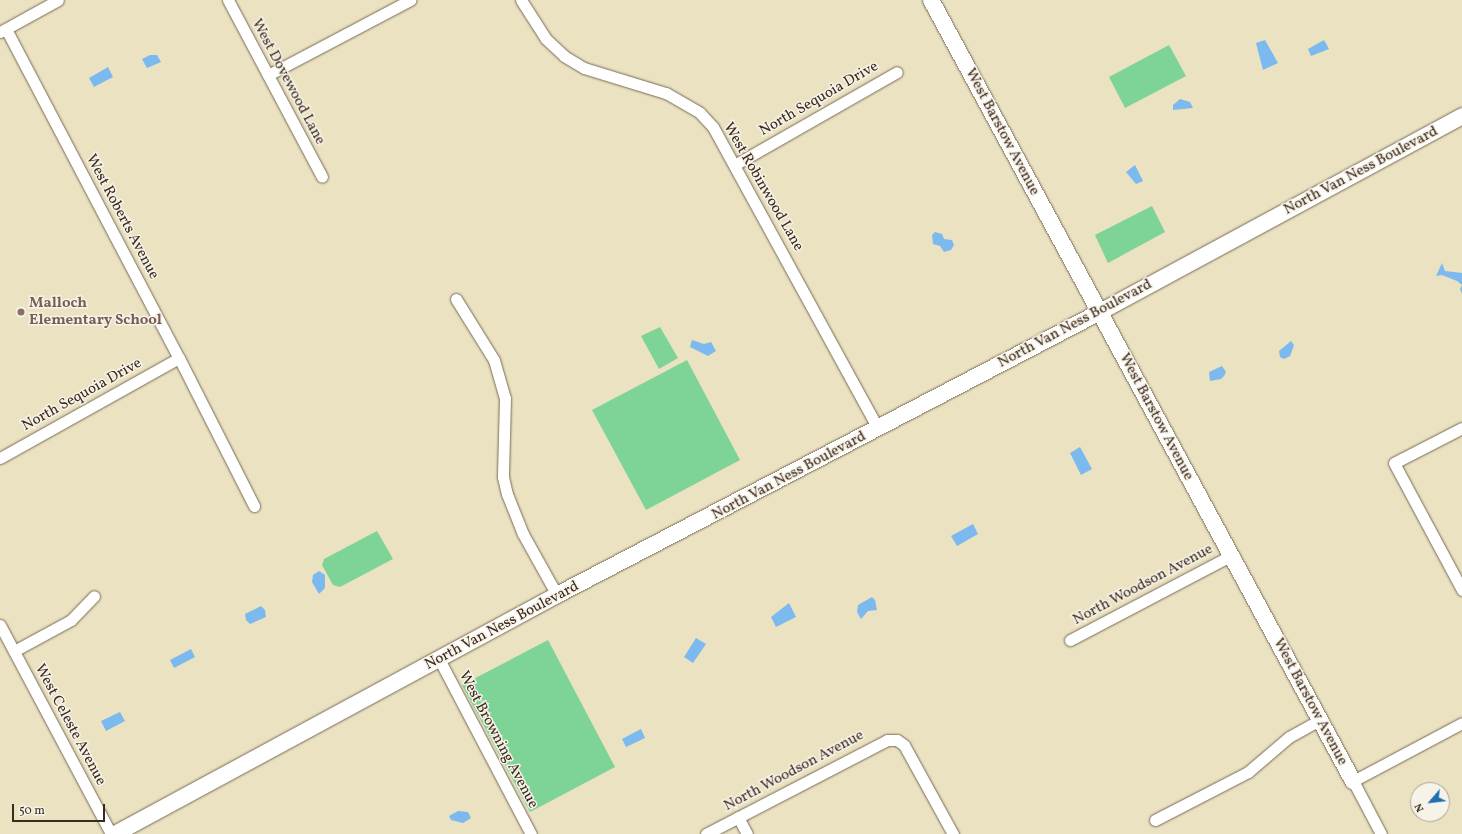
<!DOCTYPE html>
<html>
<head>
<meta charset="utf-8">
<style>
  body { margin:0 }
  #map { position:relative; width:1462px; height:834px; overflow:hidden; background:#eae2c1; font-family:Vollkorn,serif }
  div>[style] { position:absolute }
  .green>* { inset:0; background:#7ed396 }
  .water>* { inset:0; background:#7cb9ef }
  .roads { filter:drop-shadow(0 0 1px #786a57) drop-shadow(0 0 1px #786a57) }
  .street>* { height:11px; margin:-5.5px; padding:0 5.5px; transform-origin:5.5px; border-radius:5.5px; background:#fff }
  .secondary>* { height:16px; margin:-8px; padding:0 8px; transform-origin:8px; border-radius:8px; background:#fff }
  .dots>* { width:11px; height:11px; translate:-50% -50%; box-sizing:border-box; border:2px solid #f7f3e8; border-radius:50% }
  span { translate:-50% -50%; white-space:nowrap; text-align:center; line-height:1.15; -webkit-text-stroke:3px #f7f3e8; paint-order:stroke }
  .street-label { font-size:15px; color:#3b2a1e }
  .education-label { font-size:15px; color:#785e54; font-weight:700 }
  .left { translate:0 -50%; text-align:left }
  .north { position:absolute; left:1410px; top:782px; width:40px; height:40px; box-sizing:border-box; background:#f7f3e8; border:1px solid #aca397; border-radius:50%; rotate:242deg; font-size:11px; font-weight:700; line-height:16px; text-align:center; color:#3b2a1e }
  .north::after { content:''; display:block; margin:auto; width:14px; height:18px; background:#1f6fb2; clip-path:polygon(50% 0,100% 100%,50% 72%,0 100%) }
  .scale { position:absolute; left:12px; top:804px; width:93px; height:18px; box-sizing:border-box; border:2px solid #3b2a1e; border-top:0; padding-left:5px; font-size:12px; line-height:14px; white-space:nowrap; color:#3b2a1e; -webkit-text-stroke:3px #f7f3e8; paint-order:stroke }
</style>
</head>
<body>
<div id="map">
  <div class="green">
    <i style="clip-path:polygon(1169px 45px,1186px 76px,1125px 108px,1109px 77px)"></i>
    <i style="clip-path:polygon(1152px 206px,1165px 232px,1108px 263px,1095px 235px)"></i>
    <i style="clip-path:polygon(660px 327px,678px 358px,659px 369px,641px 336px)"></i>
    <i style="clip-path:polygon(687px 360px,740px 460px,646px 510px,592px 410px)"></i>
    <i style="clip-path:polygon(377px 531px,393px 559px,340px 587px,333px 585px,322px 565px,324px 559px)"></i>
    <i style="clip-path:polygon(548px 640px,615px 767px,530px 812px,462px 685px)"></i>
  </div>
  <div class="water">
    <i style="clip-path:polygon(1265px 40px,1278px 63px,1263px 70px,1256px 43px)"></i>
    <i style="clip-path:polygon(1324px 40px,1329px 49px,1311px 56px,1308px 49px)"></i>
    <i style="clip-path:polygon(150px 55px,157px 55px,161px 62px,147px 68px,142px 59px)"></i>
    <i style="clip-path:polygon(108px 67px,113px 77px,94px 87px,89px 78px)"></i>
    <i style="clip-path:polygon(1180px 99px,1190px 102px,1193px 108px,1173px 110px,1173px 105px)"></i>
    <i style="clip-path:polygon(1135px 165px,1143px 181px,1136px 184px,1126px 172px)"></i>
    <i style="clip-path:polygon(935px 232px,942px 234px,944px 239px,952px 240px,954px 245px,951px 250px,944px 252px,940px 246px,933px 244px,932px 235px)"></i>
    <i style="clip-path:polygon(1442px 263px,1445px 271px,1462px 273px,1462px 294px,1460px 289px,1462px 285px,1457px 281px,1442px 275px,1436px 276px)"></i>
    <i style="clip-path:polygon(692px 340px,704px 344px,711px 342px,716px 351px,708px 356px,690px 347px)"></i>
    <i style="clip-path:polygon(1291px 341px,1294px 345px,1290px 356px,1284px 359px,1280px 357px,1279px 351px)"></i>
    <i style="clip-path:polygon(1222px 366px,1226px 372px,1224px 376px,1221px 379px,1210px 381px,1209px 372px)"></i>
    <i style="clip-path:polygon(1080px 447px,1092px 469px,1081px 475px,1070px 453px)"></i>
    <i style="clip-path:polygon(973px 524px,978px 534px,957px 546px,951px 536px)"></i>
    <i style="clip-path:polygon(319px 571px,325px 575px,325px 588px,319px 594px,312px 582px,313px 575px)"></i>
    <i style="clip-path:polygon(872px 597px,875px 600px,877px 610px,868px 611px,861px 619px,857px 612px,858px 605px)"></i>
    <i style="clip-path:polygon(789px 603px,796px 617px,776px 627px,771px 617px)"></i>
    <i style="clip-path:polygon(261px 606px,265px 610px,266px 617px,250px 624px,246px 620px,245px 614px)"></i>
    <i style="clip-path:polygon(696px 638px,706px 644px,693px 663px,684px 657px)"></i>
    <i style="clip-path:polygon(191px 649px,195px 657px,174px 668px,170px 660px)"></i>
    <i style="clip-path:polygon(120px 712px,125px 721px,106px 731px,101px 721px)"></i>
    <i style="clip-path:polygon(641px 729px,645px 738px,626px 747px,622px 739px)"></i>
    <i style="clip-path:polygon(458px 811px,468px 812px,471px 818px,463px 823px,451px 820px,449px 816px)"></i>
  </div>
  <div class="roads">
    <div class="street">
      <i style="left:228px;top:0;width:200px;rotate:62deg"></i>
      <i style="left:521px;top:0;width:46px;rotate:57.3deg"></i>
      <i style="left:546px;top:39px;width:25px;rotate:43deg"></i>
      <i style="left:564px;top:56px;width:23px;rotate:31deg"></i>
      <i style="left:584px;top:68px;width:86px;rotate:17deg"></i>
      <i style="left:666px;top:93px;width:39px;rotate:30deg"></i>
      <i style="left:700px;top:113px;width:19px;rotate:47deg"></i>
      <i style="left:713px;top:127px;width:344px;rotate:61.3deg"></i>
      <i style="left:6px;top:29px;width:372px;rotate:62.3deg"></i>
      <i style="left:179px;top:358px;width:166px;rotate:63.1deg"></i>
      <i style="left:0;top:32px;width:66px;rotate:-28.9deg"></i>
      <i style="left:268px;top:75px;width:161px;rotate:-27.8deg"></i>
      <i style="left:736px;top:164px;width:185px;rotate:-29.7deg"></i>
      <i style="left:456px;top:299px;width:72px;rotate:58.1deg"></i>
      <i style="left:494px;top:360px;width:40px;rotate:74deg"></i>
      <i style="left:505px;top:398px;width:79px;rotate:91.5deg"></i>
      <i style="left:503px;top:477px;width:17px;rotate:77deg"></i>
      <i style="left:507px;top:494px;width:43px;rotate:68.2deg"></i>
      <i style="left:523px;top:534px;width:70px;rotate:60.9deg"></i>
      <i style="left:1462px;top:428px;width:76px;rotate:152.8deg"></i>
      <i style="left:1394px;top:463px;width:144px;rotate:61.8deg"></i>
      <i style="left:0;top:458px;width:205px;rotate:-29.2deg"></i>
      <i style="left:0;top:625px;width:237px;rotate:62deg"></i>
      <i style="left:1070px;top:640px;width:181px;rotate:-27.7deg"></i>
      <i style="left:14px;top:651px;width:65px;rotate:-28.5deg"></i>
      <i style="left:71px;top:620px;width:33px;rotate:-46deg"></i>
      <i style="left:439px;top:659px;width:198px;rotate:62.3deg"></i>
      <i style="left:738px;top:817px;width:19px;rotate:62deg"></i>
      <i style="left:1155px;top:820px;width:105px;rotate:-27.3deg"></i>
      <i style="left:1248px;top:772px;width:54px;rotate:-40.5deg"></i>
      <i style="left:1289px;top:737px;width:35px;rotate:-29deg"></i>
      <i style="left:706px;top:834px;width:204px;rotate:-27.4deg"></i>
      <i style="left:887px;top:740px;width:10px"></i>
      <i style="left:897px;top:740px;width:9px;rotate:36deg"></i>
      <i style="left:904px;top:745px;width:102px;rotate:61.2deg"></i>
      <i style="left:1381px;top:834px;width:60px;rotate:-117.8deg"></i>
      <i style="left:1353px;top:781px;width:123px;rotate:-28deg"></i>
    </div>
    <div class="secondary">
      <i style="left:931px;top:0;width:888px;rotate:61.62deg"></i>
      <i style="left:115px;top:834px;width:502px;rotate:-28.4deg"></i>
      <i style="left:557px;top:595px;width:612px;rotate:-27.53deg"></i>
      <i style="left:1100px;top:312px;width:412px;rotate:-28.4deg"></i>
    </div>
  </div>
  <div class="dots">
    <i style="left:21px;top:312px;background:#8d6e63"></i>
  </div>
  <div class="street-label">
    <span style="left:288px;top:82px;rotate:62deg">West Dovewood Lane</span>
    <span style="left:819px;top:99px;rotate:-30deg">North Sequoia Drive</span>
    <span style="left:1002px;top:132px;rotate:62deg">West Barstow Avenue</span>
    <span style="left:1361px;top:171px;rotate:-28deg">North Van Ness Boulevard</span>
    <span style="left:763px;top:187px;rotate:60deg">West Robinwood Lane</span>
    <span style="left:122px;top:217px;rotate:62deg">West Roberts Avenue</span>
    <span style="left:1075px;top:324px;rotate:-28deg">North Van Ness Boulevard</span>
    <span style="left:82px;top:395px;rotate:-29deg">North Sequoia Drive</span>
    <span style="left:1156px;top:417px;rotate:62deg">West Barstow Avenue</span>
    <span style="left:789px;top:476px;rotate:-28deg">North Van Ness Boulevard</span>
    <span style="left:1143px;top:585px;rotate:-28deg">North Woodson Avenue</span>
    <span style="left:502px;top:626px;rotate:-28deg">North Van Ness Boulevard</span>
    <span style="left:1310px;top:702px;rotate:62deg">West Barstow Avenue</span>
    <span style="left:70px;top:725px;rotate:62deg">West Celeste Avenue</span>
    <span style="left:498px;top:740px;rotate:62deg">West Browning Avenue</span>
    <span style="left:794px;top:771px;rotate:-28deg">North Woodson Avenue</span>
  </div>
  <div class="education-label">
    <span class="left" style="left:29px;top:312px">Malloch<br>Elementary School</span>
  </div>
  <div class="north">N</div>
  <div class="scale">50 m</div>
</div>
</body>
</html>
